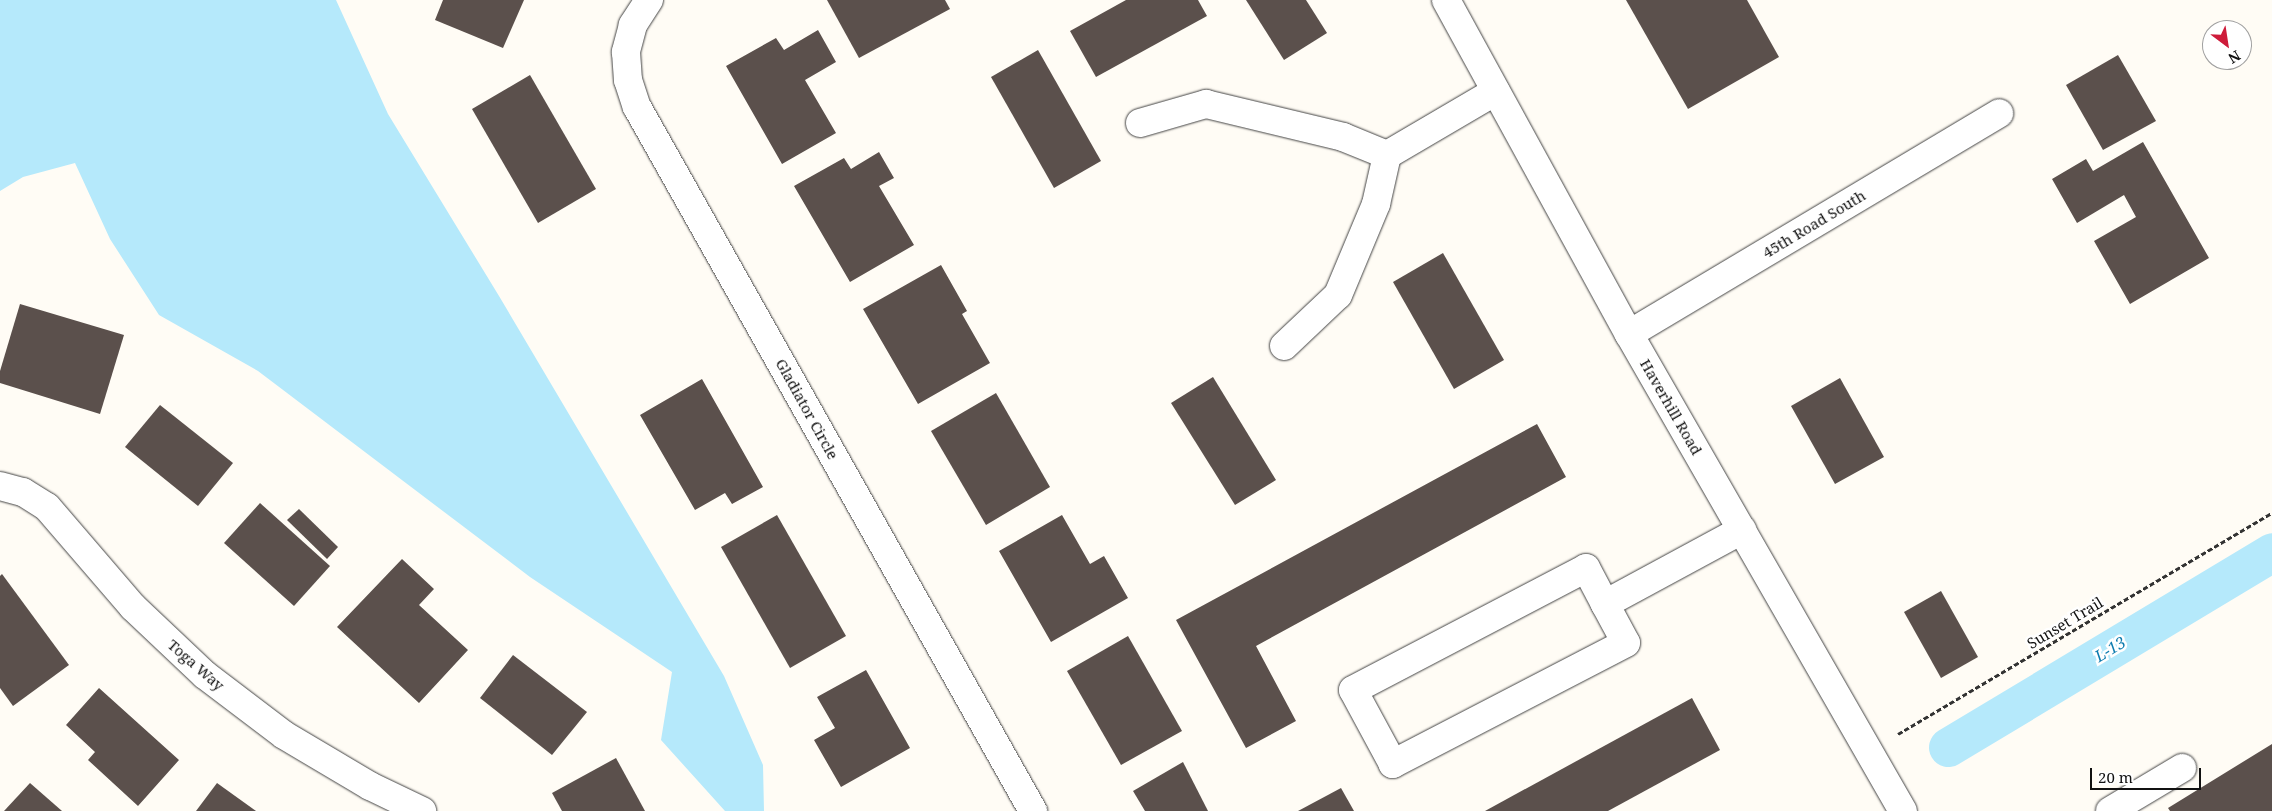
<!DOCTYPE html>
<html>
<head>
<meta charset="utf-8">
<style>
  body { margin:0 }
  #map { position:relative; width:2272px; height:811px; overflow:hidden; background:#fffcf5; font-family:"Noto Serif",serif }
  div>[style] { position:absolute }
  .water>* { inset:0; background:#b5e9fb }
  .canal>* { height:39px; margin:-19.5px; padding:0 19.5px; transform-origin:19.5px; border-radius:19.5px; background:#b5e9fb }
  .building>* { inset:0; background:#5b504c }
  .path>* { height:3px; margin-top:-1.5px; transform-origin:0; background:repeating-linear-gradient(90deg,#333 0 5px,transparent 0 7.5px) }
  .roads { filter:drop-shadow(0 0 1px #444) drop-shadow(0 0 1px #444) }
  .minor>* { height:28px; margin:-14px; padding:0 14px; transform-origin:14px; border-radius:14px; background:#fff }
  span { translate:-50% -50%; white-space:nowrap; text-align:center; line-height:1.15; -webkit-text-stroke:5px #fff; paint-order:stroke }
  .street-label { font-size:15px; color:#111 }
  .water-label { font-size:16px; color:#0e7caf; font-style:italic }
  .north { position:absolute; left:2202px; top:20px; width:50px; height:50px; box-sizing:border-box; background:#fff; border:1px solid #a0a0a0; border-radius:50%; rotate:149deg; font-size:14px; font-weight:700; line-height:20px; text-align:center; color:#111 }
  .north::after { content:''; display:block; margin:auto; width:18px; height:22px; background:#ce1c3a; clip-path:polygon(50% 0,100% 100%,50% 72%,0 100%) }
  .scale { position:absolute; left:2090px; top:768px; width:111px; height:22px; box-sizing:border-box; border:2px solid #111; border-top:0; padding-left:6px; font-size:15px; line-height:18px; white-space:nowrap; color:#111; -webkit-text-stroke:4px #fff; paint-order:stroke }
</style>
</head>
<body>
<div id="map">
  <div class="water">
    <i style="clip-path:polygon(0 0,336px 0,388px 114px,499px 296px,724px 676px,763px 765px,764px 811px,725px 811px,661px 740px,672px 672px,530px 577px,258px 371px,159px 315px,110px 239px,75px 163px,23px 177px,0 191px)"></i>
  </div>
  <div class="canal">
    <i style="left:1948px;top:747px;width:378px;rotate:-31deg"></i>
  </div>
  <div class="building">
    <i style="clip-path:polygon(443px 0,524px 0,503px 48px,435px 20px)"></i>
    <i style="clip-path:polygon(827px 0,945px 0,950px 9px,859px 58px)"></i>
    <i style="clip-path:polygon(1126px 0,1198px 0,1207px 16px,1096px 77px,1070px 31px)"></i>
    <i style="clip-path:polygon(1246px 0,1306px 0,1327px 33px,1284px 60px)"></i>
    <i style="clip-path:polygon(1626px 0,1747px 0,1779px 57px,1688px 109px)"></i>
    <i style="clip-path:polygon(818px 30px,836px 62px,805px 80px,836px 133px,782px 164px,726px 66px,776px 38px,784px 50px)"></i>
    <i style="clip-path:polygon(1038px 50px,1101px 161px,1054px 188px,991px 77px)"></i>
    <i style="clip-path:polygon(2118px 55px,2156px 121px,2103px 150px,2066px 85px)"></i>
    <i style="clip-path:polygon(530px 75px,596px 189px,538px 223px,472px 109px)"></i>
    <i style="clip-path:polygon(2143px 142px,2209px 258px,2130px 304px,2094px 241px,2136px 217px,2124px 195px,2077px 223px,2052px 179px,2086px 159px,2093px 171px)"></i>
    <i style="clip-path:polygon(879px 152px,894px 178px,879px 186px,914px 245px,850px 282px,794px 186px,844px 158px,851px 169px)"></i>
    <i style="clip-path:polygon(1443px 253px,1504px 360px,1454px 389px,1393px 282px)"></i>
    <i style="clip-path:polygon(941px 265px,967px 311px,962px 314px,990px 363px,918px 404px,863px 309px)"></i>
    <i style="clip-path:polygon(20px 304px,124px 335px,100px 414px,0 383px,0 371px)"></i>
    <i style="clip-path:polygon(1213px 377px,1276px 480px,1235px 505px,1171px 403px)"></i>
    <i style="clip-path:polygon(1840px 378px,1884px 457px,1835px 484px,1791px 406px)"></i>
    <i style="clip-path:polygon(702px 379px,763px 487px,732px 504px,725px 493px,695px 510px,640px 415px)"></i>
    <i style="clip-path:polygon(996px 393px,1050px 487px,986px 525px,931px 431px)"></i>
    <i style="clip-path:polygon(160px 405px,233px 463px,198px 506px,125px 447px)"></i>
    <i style="clip-path:polygon(1537px 424px,1566px 477px,1256px 646px,1296px 721px,1246px 748px,1176px 620px)"></i>
    <i style="clip-path:polygon(260px 503px,330px 566px,294px 606px,224px 543px)"></i>
    <i style="clip-path:polygon(299px 509px,338px 547px,327px 559px,287px 520px)"></i>
    <i style="clip-path:polygon(777px 515px,846px 636px,790px 668px,721px 547px)"></i>
    <i style="clip-path:polygon(1062px 515px,1090px 564px,1104px 556px,1128px 598px,1051px 642px,999px 551px)"></i>
    <i style="clip-path:polygon(402px 559px,434px 589px,419px 605px,468px 650px,419px 703px,337px 627px)"></i>
    <i style="clip-path:polygon(2px 574px,69px 665px,13px 706px,0 688px,0 576px)"></i>
    <i style="clip-path:polygon(1941px 591px,1978px 657px,1941px 678px,1904px 612px)"></i>
    <i style="clip-path:polygon(1128px 636px,1182px 731px,1121px 765px,1067px 671px)"></i>
    <i style="clip-path:polygon(513px 655px,587px 712px,552px 755px,480px 698px)"></i>
    <i style="clip-path:polygon(866px 670px,910px 748px,841px 787px,814px 740px,835px 728px,817px 697px)"></i>
    <i style="clip-path:polygon(99px 688px,179px 760px,138px 806px,88px 760px,95px 752px,66px 725px)"></i>
    <i style="clip-path:polygon(1692px 698px,1720px 750px,1608px 811px,1485px 811px)"></i>
    <i style="clip-path:polygon(2272px 744px,2272px 811px,2170px 811px,2168px 808px)"></i>
    <i style="clip-path:polygon(616px 758px,645px 811px,562px 811px,552px 793px)"></i>
    <i style="clip-path:polygon(1183px 762px,1208px 811px,1145px 811px,1133px 791px)"></i>
    <i style="clip-path:polygon(30px 783px,62px 811px,4px 811px)"></i>
    <i style="clip-path:polygon(217px 783px,256px 811px,196px 811px)"></i>
    <i style="clip-path:polygon(1341px 788px,1354px 811px,1298px 811px)"></i>
  </div>
  <div class="path">
    <i style="left:1898px;top:734px;width:434px;rotate:-30.6deg"></i>
  </div>
  <div class="roads">
    <div class="minor">
      <i style="left:649px;top:0;width:30px;rotate:123deg"></i>
      <i style="left:633px;top:25px;width:28px;rotate:105deg"></i>
      <i style="left:626px;top:52px;width:28px;rotate:86deg"></i>
      <i style="left:628px;top:80px;width:28px;rotate:72deg"></i>
      <i style="left:637px;top:107px;width:808px;rotate:60.64deg"></i>
      <i style="left:1446px;top:0;width:381px;rotate:61.3deg"></i>
      <i style="left:1629px;top:334px;width:550px;rotate:60.13deg"></i>
      <i style="left:1140px;top:123px;width:69px;rotate:-16.1deg"></i>
      <i style="left:1206px;top:104px;width:141px;rotate:13.5deg"></i>
      <i style="left:1343px;top:137px;width:48px;rotate:22.2deg"></i>
      <i style="left:1387px;top:155px;width:126px;rotate:-30.4deg"></i>
      <i style="left:1629px;top:334px;width:431px;rotate:-30.8deg"></i>
      <i style="left:1284px;top:346px;width:74px;rotate:-43.4deg"></i>
      <i style="left:1338px;top:295px;width:99px;rotate:-67.3deg"></i>
      <i style="left:1376px;top:204px;width:50px;rotate:-77.3deg"></i>
      <i style="left:0;top:486px;width:24px;rotate:15deg"></i>
      <i style="left:23px;top:492px;width:28px;rotate:32deg"></i>
      <i style="left:47px;top:507px;width:132px;rotate:49.3deg"></i>
      <i style="left:133px;top:607px;width:99px;rotate:43.4deg"></i>
      <i style="left:205px;top:675px;width:99px;rotate:37.2deg"></i>
      <i style="left:284px;top:735px;width:100px;rotate:30.7deg"></i>
      <i style="left:370px;top:786px;width:58px;rotate:25.7deg"></i>
      <i style="left:1605px;top:604px;width:44px;rotate:61.7deg"></i>
      <i style="left:1626px;top:643px;width:263px;rotate:152.6deg"></i>
      <i style="left:1393px;top:764px;width:84px;rotate:-118.4deg"></i>
      <i style="left:1353px;top:690px;width:263px;rotate:-27.6deg"></i>
      <i style="left:1586px;top:568px;width:41px;rotate:62.2deg"></i>
      <i style="left:1605px;top:604px;width:156px;rotate:-28.4deg"></i>
      <i style="left:2110px;top:811px;width:84px;rotate:-30.8deg"></i>
    </div>
  </div>
  <div class="street-label">
    <span style="left:1814px;top:224px;rotate:-31deg">45th Road South</span>
    <span style="left:1671px;top:407px;rotate:60deg">Haverhill Road</span>
    <span style="left:807px;top:409px;rotate:61deg">Gladiator Circle</span>
    <span style="left:2065px;top:623px;rotate:-31deg">Sunset Trail</span>
    <span style="left:196px;top:665px;rotate:41deg">Toga Way</span>
  </div>
  <div class="water-label">
    <span style="left:2110px;top:649px;rotate:-31deg">L-13</span>
  </div>
  <div class="north">N</div>
  <div class="scale">20 m</div>
</div>
</body>
</html>
